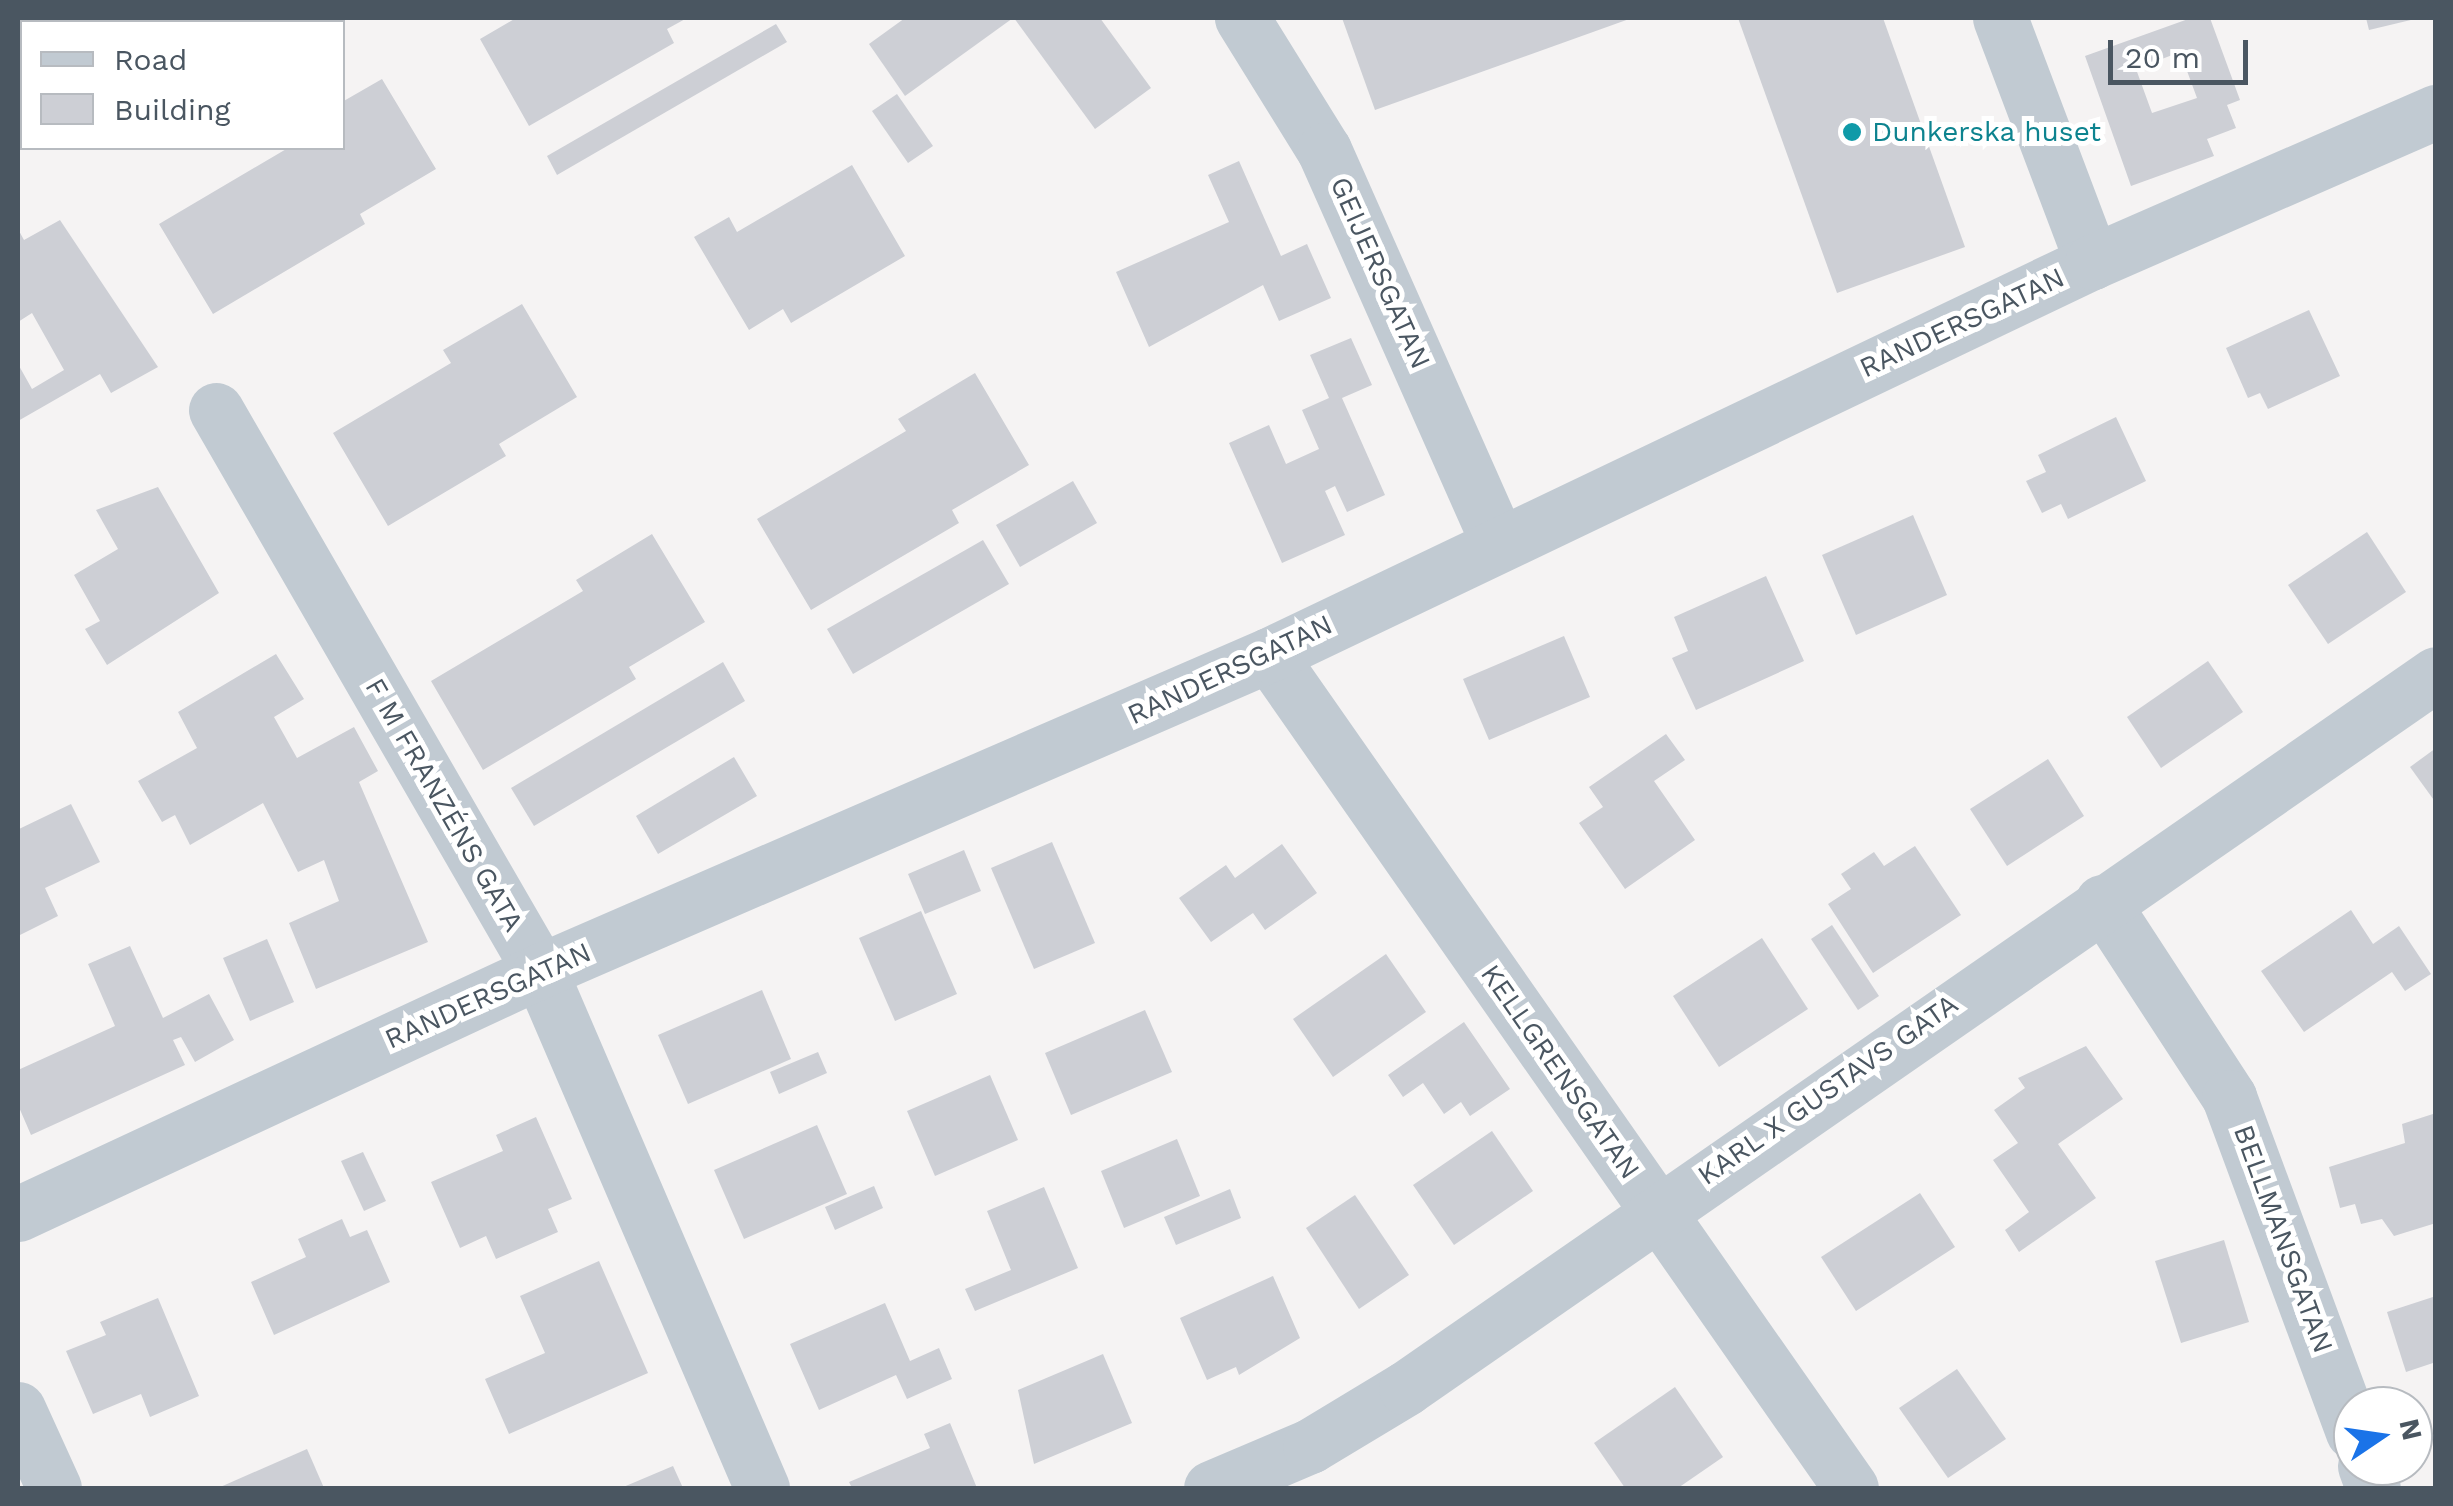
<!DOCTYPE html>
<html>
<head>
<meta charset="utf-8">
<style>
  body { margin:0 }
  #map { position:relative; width:2453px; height:1506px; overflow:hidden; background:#f5f3f3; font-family:"Work Sans",sans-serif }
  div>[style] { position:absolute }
  .green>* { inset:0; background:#c3f1d5 }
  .building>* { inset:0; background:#cdcfd5 }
  .minor>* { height:55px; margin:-27.5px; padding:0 27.5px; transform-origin:27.5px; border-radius:27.5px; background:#c1cad2 }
  .dots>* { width:28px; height:28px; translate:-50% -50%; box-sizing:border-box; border:5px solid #fff; border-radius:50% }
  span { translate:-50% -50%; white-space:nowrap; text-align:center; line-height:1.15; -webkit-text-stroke:10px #fff; paint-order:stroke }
  .culture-label { font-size:28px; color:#0d838f }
  .left { translate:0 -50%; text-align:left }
  .street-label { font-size:28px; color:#4a5661 }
  .frame { position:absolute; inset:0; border:20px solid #4a5661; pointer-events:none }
  .legend { position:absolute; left:20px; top:20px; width:325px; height:130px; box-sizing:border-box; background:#fff; border:2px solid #b7bbc0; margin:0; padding:12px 18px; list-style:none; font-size:30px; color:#4a5661 }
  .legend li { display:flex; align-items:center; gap:20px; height:50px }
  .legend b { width:50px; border:2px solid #b7bbc0 }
  .north { position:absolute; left:2333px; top:1386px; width:100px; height:100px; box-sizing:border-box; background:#fff; border:2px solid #b7bbc0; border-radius:50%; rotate:77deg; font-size:28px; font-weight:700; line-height:40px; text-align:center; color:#4a5661 }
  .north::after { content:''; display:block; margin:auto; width:35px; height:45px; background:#1a73e8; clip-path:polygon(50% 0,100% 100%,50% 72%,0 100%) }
  .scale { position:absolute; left:2108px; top:40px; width:140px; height:45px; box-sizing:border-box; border:5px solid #4a5661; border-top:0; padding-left:12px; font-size:30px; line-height:35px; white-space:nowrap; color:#4a5661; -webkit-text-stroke:8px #fff; paint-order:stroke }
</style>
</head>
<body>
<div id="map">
  <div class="green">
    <i style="clip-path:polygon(18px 18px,304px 18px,22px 22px,18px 146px)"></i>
  </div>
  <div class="building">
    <i style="clip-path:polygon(516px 18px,687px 18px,667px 29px,674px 43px,529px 126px,480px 39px)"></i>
    <i style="clip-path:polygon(905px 18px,1013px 18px,905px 96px,869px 44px)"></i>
    <i style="clip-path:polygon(1014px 18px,1100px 18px,1151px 88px,1095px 129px)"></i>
    <i style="clip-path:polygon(1342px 18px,1632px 18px,1375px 110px)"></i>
    <i style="clip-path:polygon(1738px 18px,1883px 18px,1965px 247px,1837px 293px)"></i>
    <i style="clip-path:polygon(evenodd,2191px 18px,2210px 18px,2240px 100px,2227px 105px,2236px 128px,2207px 139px,2214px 156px,2131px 186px,2085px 56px,2191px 18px,2180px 52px,2197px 98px,2152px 113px,2136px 69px,2180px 52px)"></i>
    <i style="clip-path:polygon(2366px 18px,2415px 18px,2415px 19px,2369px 30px)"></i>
    <i style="clip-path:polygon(776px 24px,787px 42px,557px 175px,547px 156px)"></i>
    <i style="clip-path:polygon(382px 79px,436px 169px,360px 214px,365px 224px,213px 314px,159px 224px,288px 148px,342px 148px,342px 102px)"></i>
    <i style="clip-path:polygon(897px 94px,933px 146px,908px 163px,872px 111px)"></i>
    <i style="clip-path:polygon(1239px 161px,1281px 256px,1307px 244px,1331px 298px,1279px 321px,1263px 285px,1149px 347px,1116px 272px,1229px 222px,1208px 175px)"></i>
    <i style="clip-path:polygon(852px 165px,905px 256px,791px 323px,783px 309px,749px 330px,694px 237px,729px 217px,737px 232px)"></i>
    <i style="clip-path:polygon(60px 220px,158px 367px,111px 393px,100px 374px,18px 421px,18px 364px,32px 389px,64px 370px,32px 313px,18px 322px,18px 229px,24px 240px)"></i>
    <i style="clip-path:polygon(522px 304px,577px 397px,499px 444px,506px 456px,388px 526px,333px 433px,451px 363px,443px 350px)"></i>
    <i style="clip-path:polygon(2309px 310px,2340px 376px,2268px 409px,2260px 393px,2248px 398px,2226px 348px)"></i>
    <i style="clip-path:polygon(1351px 338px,1372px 385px,1342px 398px,1385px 495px,1347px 512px,1335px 486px,1325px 491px,1345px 535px,1282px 563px,1229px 443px,1269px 425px,1286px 464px,1319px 449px,1302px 410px,1329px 398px,1310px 355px)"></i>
    <i style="clip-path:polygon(975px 373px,1029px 465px,952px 510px,959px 523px,811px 610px,757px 519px,906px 431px,898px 419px)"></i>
    <i style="clip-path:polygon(2116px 417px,2146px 481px,2068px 519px,2061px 504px,2042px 513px,2026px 481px,2046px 472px,2038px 455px)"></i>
    <i style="clip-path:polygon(1073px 481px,1097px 523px,1020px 567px,996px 525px)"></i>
    <i style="clip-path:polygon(158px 487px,219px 593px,107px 665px,85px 629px,100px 621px,74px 575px,118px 549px,96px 510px)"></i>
    <i style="clip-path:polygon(1913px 515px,1947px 595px,1856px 635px,1822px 555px)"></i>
    <i style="clip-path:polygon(2367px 532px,2406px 592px,2328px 644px,2288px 585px)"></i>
    <i style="clip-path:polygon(652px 534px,705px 622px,629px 667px,636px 679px,483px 770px,431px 681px,583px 591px,576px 580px)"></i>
    <i style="clip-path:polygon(983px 540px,1009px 584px,853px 674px,827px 629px)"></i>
    <i style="clip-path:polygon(1766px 576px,1804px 661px,1696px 710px,1672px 658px,1688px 651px,1674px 617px)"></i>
    <i style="clip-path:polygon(1564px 636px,1590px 697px,1489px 740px,1463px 679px)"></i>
    <i style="clip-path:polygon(276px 654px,304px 699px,274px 717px,297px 758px,354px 727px,378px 771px,359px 782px,428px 942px,316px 989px,289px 923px,339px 901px,324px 860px,298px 872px,263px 803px,190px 845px,175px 815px,162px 822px,138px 781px,197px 748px,178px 712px)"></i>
    <i style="clip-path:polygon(2208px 661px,2243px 712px,2161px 768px,2127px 717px)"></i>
    <i style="clip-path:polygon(723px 662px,745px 701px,534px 826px,511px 788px)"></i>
    <i style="clip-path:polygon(1666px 734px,1685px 760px,1654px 781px,1695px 840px,1625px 889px,1579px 823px,1603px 807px,1589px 787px)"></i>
    <i style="clip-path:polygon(2436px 748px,2436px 803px,2410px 767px)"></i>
    <i style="clip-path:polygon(734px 757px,757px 796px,658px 854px,636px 816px)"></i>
    <i style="clip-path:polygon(2048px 759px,2084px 816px,2007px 866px,1970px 809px)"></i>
    <i style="clip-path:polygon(71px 804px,100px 862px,45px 888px,58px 916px,18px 936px,19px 829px)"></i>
    <i style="clip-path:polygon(1052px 842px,1095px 943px,1034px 969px,991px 868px)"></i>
    <i style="clip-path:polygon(1282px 844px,1317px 893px,1265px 930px,1253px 913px,1211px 942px,1179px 898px,1226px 865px,1235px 878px)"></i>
    <i style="clip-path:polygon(1915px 846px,1961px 915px,1873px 973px,1828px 904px,1851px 889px,1841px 874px,1874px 852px,1884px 866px)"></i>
    <i style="clip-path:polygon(964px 850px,981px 891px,925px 914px,908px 874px)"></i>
    <i style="clip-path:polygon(2351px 910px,2373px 944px,2399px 926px,2431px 974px,2405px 991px,2392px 972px,2304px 1032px,2261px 971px)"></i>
    <i style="clip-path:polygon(921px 911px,957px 994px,895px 1021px,859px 938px)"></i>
    <i style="clip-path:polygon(1832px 925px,1879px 996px,1858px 1010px,1811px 939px)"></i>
    <i style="clip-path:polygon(1762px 938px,1808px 1009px,1719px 1067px,1673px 996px)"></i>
    <i style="clip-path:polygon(267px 939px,294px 1002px,250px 1021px,223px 958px)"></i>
    <i style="clip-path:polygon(130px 946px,163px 1018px,209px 994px,234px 1040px,195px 1062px,181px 1037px,173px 1040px,185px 1065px,31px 1135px,18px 1105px,18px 1070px,115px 1026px,88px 964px)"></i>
    <i style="clip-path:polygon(1386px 954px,1426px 1012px,1333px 1077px,1293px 1019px)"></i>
    <i style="clip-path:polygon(762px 990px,791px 1059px,688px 1104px,658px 1035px)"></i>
    <i style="clip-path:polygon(1145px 1010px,1172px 1072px,1071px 1115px,1045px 1053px)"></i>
    <i style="clip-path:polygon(1464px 1022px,1510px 1089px,1470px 1116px,1461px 1102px,1444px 1114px,1423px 1083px,1403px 1097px,1388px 1075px)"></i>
    <i style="clip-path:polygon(2086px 1046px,2123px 1099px,2058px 1144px,2096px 1198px,2019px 1252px,2005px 1230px,2029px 1212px,1993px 1160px,2018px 1143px,1994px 1110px,2025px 1088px,2018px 1078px)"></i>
    <i style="clip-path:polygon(818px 1052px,827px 1073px,779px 1094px,770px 1072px)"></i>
    <i style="clip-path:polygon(990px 1075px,1018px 1140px,935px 1176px,907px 1111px)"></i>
    <i style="clip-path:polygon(2436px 1113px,2436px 1223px,2394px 1236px,2382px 1219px,2361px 1224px,2355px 1204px,2340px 1208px,2329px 1167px,2405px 1143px,2402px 1124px)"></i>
    <i style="clip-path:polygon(536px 1117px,572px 1199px,548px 1209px,558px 1232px,496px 1259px,486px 1236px,460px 1248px,431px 1182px,503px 1151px,496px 1135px)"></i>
    <i style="clip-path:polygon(817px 1125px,847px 1194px,744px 1239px,714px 1170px)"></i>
    <i style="clip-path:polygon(1492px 1131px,1533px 1191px,1454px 1245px,1413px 1185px)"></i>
    <i style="clip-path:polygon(1177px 1139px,1200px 1196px,1124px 1228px,1101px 1171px)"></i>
    <i style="clip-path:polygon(363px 1152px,386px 1201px,364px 1211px,341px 1161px)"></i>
    <i style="clip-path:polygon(874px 1186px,883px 1208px,835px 1230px,825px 1207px)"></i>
    <i style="clip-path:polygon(1044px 1187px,1078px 1268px,975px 1311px,965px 1289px,1011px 1270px,987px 1211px)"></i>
    <i style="clip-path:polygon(1230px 1189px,1241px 1218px,1176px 1245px,1164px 1217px)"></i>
    <i style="clip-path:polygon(1920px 1193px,1955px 1247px,1856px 1311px,1821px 1257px)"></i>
    <i style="clip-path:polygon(1355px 1195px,1409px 1275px,1359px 1309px,1306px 1228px)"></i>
    <i style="clip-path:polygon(342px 1219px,350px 1237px,367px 1230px,390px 1282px,274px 1335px,251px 1282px,306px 1257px,298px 1239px)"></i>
    <i style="clip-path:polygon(2224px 1240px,2249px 1322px,2181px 1343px,2155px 1261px)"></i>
    <i style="clip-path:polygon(599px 1261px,648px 1373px,509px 1434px,485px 1379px,545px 1353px,520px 1296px)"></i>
    <i style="clip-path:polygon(1273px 1276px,1300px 1338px,1239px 1375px,1236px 1367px,1207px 1380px,1180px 1318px)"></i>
    <i style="clip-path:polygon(2436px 1296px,2436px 1362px,2406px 1372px,2387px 1312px)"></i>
    <i style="clip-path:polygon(158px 1298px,199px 1396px,150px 1417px,141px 1394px,93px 1414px,66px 1351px,106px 1335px,100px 1322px)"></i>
    <i style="clip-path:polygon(885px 1303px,910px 1361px,939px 1348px,952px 1379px,907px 1399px,896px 1375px,819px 1410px,790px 1344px)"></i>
    <i style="clip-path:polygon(1103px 1354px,1132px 1423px,1034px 1464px,1018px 1390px)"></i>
    <i style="clip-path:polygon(1957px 1369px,2006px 1439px,1948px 1478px,1899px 1408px)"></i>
    <i style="clip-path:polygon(1675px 1387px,1723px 1457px,1678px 1488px,1625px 1488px,1594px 1443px)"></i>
    <i style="clip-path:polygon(950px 1423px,977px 1488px,852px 1488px,849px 1482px,930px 1448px,924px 1434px)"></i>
    <i style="clip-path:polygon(307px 1449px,324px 1488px,218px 1488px)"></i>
    <i style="clip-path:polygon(673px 1466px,683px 1488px,621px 1488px)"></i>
  </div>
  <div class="minor">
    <i style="left:1242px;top:18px;width:155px;rotate:58.2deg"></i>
    <i style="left:1324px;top:150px;width:427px;rotate:66.1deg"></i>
    <i style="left:2000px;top:18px;width:261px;rotate:69.3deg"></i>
    <i style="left:216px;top:410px;width:648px;rotate:59.99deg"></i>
    <i style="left:540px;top:971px;width:563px;rotate:66.76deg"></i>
    <i style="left:1269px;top:655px;width:1016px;rotate:55.06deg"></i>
    <i style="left:2102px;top:902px;width:233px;rotate:56.9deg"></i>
    <i style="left:2229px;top:1097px;width:357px;rotate:69.7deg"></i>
    <i style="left:18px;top:1214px;width:576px;rotate:-24.96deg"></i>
    <i style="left:540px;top:971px;width:795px;rotate:-23.44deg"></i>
    <i style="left:1269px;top:655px;width:912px;rotate:-25.53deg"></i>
    <i style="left:2092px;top:262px;width:375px;rotate:-23.6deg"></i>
    <i style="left:18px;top:1409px;width:87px;rotate:65.5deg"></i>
    <i style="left:2365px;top:1466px;width:23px;rotate:70deg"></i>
    <i style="left:1211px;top:1488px;width:108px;rotate:-23deg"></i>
    <i style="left:1310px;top:1446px;width:112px;rotate:-31.1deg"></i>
    <i style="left:1406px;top:1388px;width:1253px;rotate:-34.73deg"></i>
  </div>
  <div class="dots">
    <i style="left:1852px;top:132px;background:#0f9aa8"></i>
  </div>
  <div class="culture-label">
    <span class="left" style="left:1872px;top:132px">Dunkerska huset</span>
  </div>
  <div class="street-label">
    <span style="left:1380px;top:273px;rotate:66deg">GEIJERSGATAN</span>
    <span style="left:1962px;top:323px;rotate:-25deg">RANDERSGATAN</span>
    <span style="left:1230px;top:670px;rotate:-25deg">RANDERSGATAN</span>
    <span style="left:444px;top:805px;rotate:60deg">F M FRANZÉNS GATA</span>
    <span style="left:488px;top:996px;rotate:-24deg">RANDERSGATAN</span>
    <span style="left:1560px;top:1072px;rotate:55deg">KELLGRENSGATAN</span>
    <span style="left:1828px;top:1090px;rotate:-35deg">KARL X GUSTAVS GATA</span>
    <span style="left:2283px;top:1239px;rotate:70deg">BELLMANSGATAN</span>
  </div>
  <div class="frame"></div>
  <ul class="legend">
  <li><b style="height:12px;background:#c1cad2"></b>Road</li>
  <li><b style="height:28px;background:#cdcfd5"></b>Building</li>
  </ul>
  <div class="north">N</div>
  <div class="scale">20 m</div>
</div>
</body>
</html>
